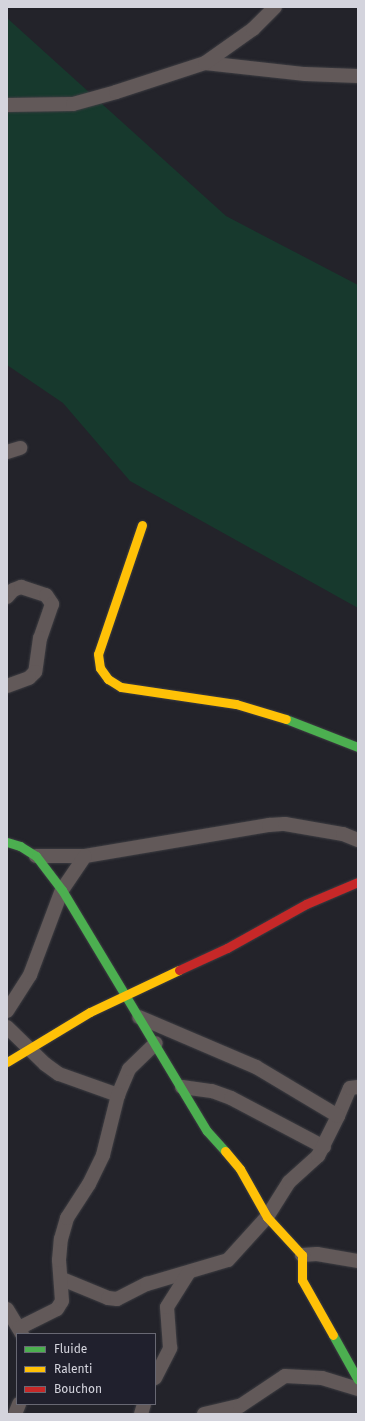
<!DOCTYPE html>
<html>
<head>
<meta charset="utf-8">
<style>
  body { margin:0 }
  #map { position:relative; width:365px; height:1421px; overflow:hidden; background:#23232a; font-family:"Fira Sans",sans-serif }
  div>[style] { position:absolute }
  .green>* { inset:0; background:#17392d }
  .roads { filter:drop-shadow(0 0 1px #3d3d42) drop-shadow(0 0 1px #3d3d42) }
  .street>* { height:14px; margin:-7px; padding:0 7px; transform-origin:7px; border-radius:7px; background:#625959 }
  .fast>* { height:9px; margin:-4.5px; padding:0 4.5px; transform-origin:4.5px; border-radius:4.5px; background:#4caf50 }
  .slow>* { height:9px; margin:-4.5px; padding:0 4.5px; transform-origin:4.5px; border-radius:4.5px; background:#ffc107 }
  .jam>* { height:9px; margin:-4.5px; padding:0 4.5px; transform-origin:4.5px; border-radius:4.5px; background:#c62828 }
  span { translate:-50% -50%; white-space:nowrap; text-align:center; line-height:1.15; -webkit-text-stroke:3px #20202d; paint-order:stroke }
  .frame { position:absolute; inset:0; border:8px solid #d4d4dd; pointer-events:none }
  .legend { position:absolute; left:16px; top:1333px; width:140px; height:72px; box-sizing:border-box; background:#20202d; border:1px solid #686873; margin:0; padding:5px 7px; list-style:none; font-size:12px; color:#d4d4dd }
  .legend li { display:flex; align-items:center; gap:8px; height:20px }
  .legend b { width:20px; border:1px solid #686873 }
</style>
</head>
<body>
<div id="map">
  <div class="green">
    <i style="clip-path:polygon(7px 18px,226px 216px,358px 285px,358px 608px,130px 481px,63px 403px,7px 365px)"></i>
  </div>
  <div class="roads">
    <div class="street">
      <i style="left:205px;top:63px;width:101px;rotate:6.3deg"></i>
      <i style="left:305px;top:74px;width:53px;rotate:2.2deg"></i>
      <i style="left:7px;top:105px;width:66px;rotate:-0.9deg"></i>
      <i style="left:73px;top:104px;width:45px;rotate:-15.6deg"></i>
      <i style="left:116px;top:92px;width:94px;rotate:-18deg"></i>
      <i style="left:205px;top:63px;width:59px;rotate:-35.3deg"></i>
      <i style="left:253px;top:29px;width:31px;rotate:-45deg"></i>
      <i style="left:7px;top:452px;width:14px;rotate:-17deg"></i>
      <i style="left:7px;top:597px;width:9px;rotate:-49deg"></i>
      <i style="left:13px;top:590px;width:9px;rotate:-21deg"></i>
      <i style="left:21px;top:587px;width:26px;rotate:18deg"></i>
      <i style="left:46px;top:595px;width:11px;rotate:56deg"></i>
      <i style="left:52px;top:604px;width:36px;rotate:109deg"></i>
      <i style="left:40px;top:638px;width:34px;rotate:98deg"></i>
      <i style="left:35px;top:672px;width:8px;rotate:135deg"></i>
      <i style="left:29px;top:678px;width:23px;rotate:160deg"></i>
      <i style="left:36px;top:856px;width:49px"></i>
      <i style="left:85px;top:856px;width:187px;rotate:-9.6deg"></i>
      <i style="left:269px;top:825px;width:16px;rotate:-4deg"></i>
      <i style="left:285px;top:824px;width:59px;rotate:9.8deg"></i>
      <i style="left:343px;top:834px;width:16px;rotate:22deg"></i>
      <i style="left:7px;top:1011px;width:43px;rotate:-57.4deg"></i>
      <i style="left:30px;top:975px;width:91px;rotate:-69.4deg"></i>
      <i style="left:62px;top:890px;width:41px;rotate:-55.9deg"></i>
      <i style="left:7px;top:1027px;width:53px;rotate:44.2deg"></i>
      <i style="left:45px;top:1064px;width:17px;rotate:36deg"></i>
      <i style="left:59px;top:1074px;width:63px;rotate:19.6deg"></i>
      <i style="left:118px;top:1095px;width:28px;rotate:-67deg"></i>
      <i style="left:129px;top:1069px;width:37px;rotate:-44deg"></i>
      <i style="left:182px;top:1087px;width:30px;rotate:8deg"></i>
      <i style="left:212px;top:1091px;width:20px;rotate:20deg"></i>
      <i style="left:231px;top:1098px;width:105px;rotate:27.8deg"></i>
      <i style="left:338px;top:1116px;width:30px;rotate:-67deg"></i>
      <i style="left:350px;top:1088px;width:8px;rotate:-7deg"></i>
      <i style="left:302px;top:1255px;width:15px;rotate:-4deg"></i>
      <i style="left:317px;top:1254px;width:42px;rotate:9.7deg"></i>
      <i style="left:62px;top:1279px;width:50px;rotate:22.4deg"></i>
      <i style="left:108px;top:1298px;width:9px;rotate:6deg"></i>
      <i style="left:117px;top:1299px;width:34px;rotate:-27deg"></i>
      <i style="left:147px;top:1284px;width:84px;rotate:-16.5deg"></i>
      <i style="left:228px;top:1260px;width:58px;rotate:-47.8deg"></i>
      <i style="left:267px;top:1217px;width:41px;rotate:-57.8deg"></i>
      <i style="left:289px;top:1182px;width:39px;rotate:-42deg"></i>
      <i style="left:318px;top:1156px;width:45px;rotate:-63.4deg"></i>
      <i style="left:338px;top:1116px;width:96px;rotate:-149.1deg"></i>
      <i style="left:256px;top:1067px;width:127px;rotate:-156.9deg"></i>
      <i style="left:7px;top:1309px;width:29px;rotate:59deg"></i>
      <i style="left:19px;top:1328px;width:42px;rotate:-26.6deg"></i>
      <i style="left:57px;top:1309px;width:9px;rotate:-58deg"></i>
      <i style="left:62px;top:1301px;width:41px;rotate:-94.2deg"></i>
      <i style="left:59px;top:1260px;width:21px;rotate:-85deg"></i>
      <i style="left:61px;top:1239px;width:22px;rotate:-74deg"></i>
      <i style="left:67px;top:1218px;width:40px;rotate:-57.1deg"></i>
      <i style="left:89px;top:1184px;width:32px;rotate:-64deg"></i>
      <i style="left:103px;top:1155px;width:62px;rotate:-76deg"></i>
      <i style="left:155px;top:1378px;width:34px;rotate:-63deg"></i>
      <i style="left:170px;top:1348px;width:41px;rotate:-94.2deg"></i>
      <i style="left:167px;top:1307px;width:41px;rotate:-57.8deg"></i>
      <i style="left:15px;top:1414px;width:11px;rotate:-68deg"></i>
      <i style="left:141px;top:1414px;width:10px;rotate:-73deg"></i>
      <i style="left:204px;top:1414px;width:37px;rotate:-13deg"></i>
      <i style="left:240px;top:1406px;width:54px;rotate:-33.7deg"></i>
      <i style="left:285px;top:1376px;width:37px;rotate:3deg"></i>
      <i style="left:322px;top:1378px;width:38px;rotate:17deg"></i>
    </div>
    <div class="fast">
      <i style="left:286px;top:719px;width:77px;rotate:21.3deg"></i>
      <i style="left:7px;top:842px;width:14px;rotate:17deg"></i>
      <i style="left:20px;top:846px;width:19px;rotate:32deg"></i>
      <i style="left:36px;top:856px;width:43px;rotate:52.6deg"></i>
      <i style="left:62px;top:890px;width:281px;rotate:59deg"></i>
      <i style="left:207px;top:1131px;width:27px;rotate:48deg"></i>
      <i style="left:333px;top:1335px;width:51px;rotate:60.9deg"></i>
    </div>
    <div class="slow">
      <i style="left:142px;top:525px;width:136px;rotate:108.8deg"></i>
      <i style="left:98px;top:654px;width:14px;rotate:82deg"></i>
      <i style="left:100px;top:668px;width:14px;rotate:54deg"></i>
      <i style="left:108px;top:679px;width:15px;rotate:32deg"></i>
      <i style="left:121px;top:687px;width:116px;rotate:8.4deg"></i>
      <i style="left:236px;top:704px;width:52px;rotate:16.7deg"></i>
      <i style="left:7px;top:1062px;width:97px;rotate:-31.1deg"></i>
      <i style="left:90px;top:1012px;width:98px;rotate:-25.3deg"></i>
      <i style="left:225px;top:1151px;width:23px;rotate:50deg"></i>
      <i style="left:240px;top:1169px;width:55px;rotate:60.6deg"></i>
      <i style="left:267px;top:1217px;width:52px;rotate:47.4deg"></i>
      <i style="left:302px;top:1255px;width:25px;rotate:90deg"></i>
      <i style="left:302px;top:1280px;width:63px;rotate:60.6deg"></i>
    </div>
    <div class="jam">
      <i style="left:179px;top:970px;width:53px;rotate:-24.6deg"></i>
      <i style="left:227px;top:948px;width:90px;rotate:-29.1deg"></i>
      <i style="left:306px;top:904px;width:56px;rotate:-22.9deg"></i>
    </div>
  </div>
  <div class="frame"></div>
  <ul class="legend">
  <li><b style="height:5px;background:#4caf50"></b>Fluide</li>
  <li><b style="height:5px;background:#ffc107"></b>Ralenti</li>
  <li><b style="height:5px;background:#c62828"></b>Bouchon</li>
  </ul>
</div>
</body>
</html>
